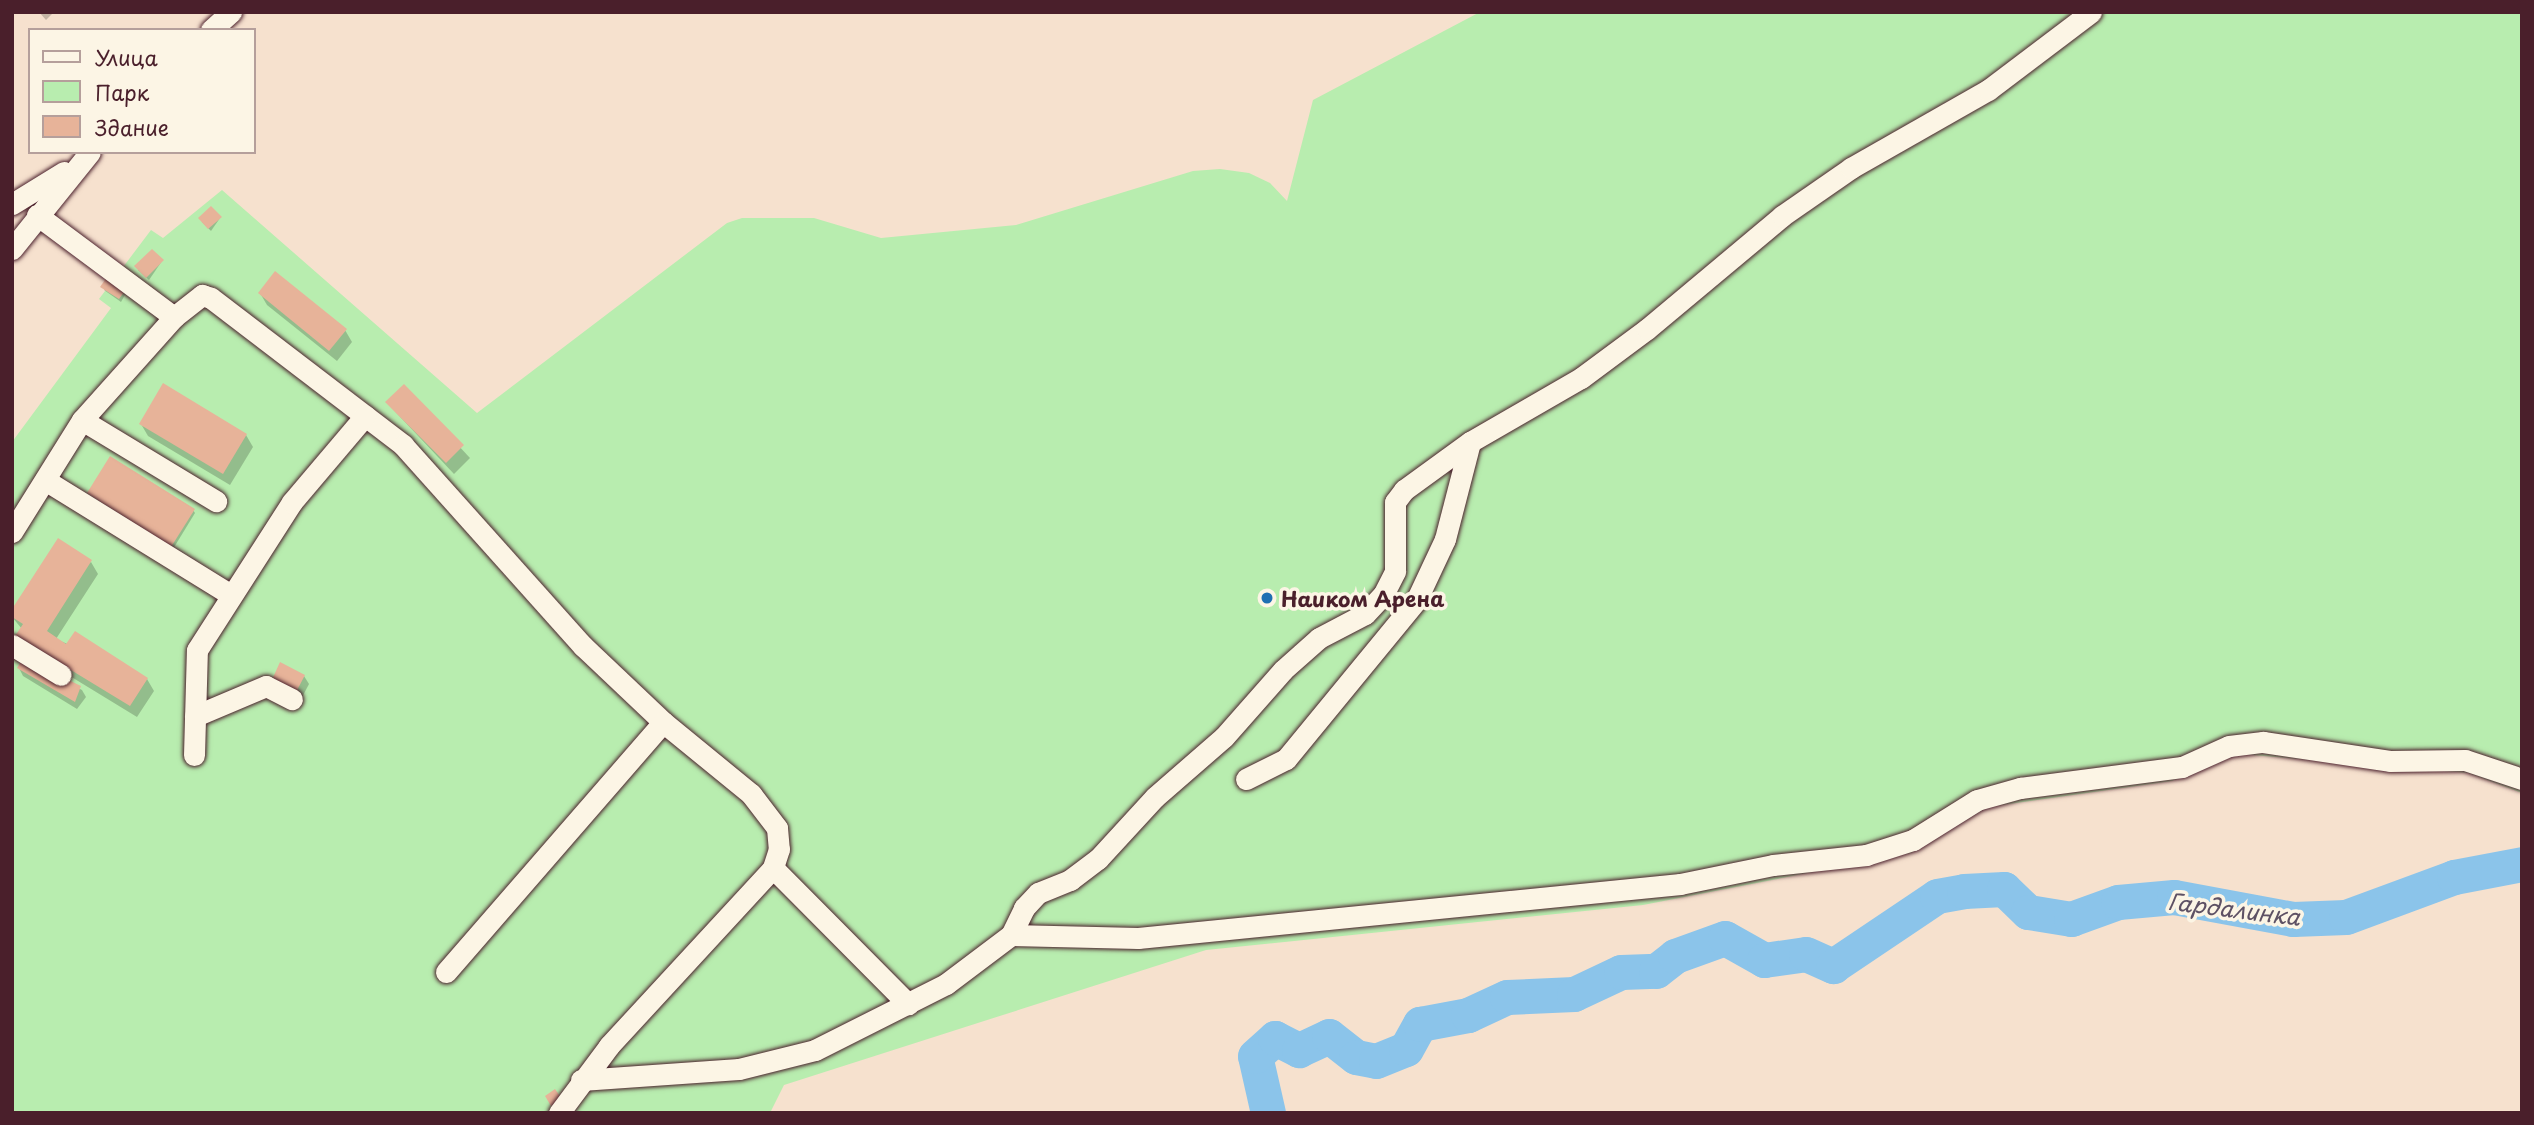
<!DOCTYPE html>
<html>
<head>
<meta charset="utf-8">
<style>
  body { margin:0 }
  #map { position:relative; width:2534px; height:1125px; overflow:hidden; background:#f6e1ce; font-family:"Playpen Sans",sans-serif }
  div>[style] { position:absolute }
  .green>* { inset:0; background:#b8edaf }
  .shadow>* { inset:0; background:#0003 }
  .river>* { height:35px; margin:-17.5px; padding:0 17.5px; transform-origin:17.5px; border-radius:17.5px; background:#8bc4ea }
  .building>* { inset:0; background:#e7b399 }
  .roads { filter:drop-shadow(0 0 2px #4a1f2b) drop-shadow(0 0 2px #4a1f2b) }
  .minor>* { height:21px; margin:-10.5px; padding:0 10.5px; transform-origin:10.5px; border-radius:10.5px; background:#fcf5e5 }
  .dots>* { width:19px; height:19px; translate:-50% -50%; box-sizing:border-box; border:4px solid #fcf5e5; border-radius:50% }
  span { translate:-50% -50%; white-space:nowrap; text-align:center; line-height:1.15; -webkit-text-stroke:7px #fcf5e5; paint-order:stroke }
  .poi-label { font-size:21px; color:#4a1f2b; font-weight:700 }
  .left { translate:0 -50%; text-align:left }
  .water-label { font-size:23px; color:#5e5164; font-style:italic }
  .frame { position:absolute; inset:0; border:14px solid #4a1f2b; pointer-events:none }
  .legend { position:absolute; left:28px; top:28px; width:228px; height:126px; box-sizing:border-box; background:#fcf5e5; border:2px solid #b59f9b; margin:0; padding:9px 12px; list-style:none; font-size:21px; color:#4a1f2b }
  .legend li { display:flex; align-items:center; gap:14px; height:35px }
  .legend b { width:35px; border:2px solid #b59f9b }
</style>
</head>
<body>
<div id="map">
  <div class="green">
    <i style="clip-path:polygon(1480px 12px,2522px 12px,2522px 793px,2468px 773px,2239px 754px,2172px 781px,1988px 807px,1911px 853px,1643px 905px,1206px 950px,784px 1085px,770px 1113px,12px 1113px,12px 442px,111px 308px,99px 299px,151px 230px,163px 238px,222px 190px,477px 413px,727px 223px,742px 218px,814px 218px,881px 238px,1016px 225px,1193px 171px,1220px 169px,1249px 173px,1270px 183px,1287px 201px,1313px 100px)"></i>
  </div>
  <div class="shadow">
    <i style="clip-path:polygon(39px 12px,54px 12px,46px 20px)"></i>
    <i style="clip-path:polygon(220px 218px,211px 231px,202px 222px)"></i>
    <i style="clip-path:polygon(162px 261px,149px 280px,138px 270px)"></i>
    <i style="clip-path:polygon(108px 279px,126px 293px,121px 302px,104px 290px)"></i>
    <i style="clip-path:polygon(260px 293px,345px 330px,352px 342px,337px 361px,267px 305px)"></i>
    <i style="clip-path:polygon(404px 387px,470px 458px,454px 474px,387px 403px)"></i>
    <i style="clip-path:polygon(141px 424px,246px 435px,253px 447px,230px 485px,148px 436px)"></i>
    <i style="clip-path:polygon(89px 493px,193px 510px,195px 513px,173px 549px)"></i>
    <i style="clip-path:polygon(91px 562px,98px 574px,56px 639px,147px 679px,154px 691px,137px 717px,24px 648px,22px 629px,12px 617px,12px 612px)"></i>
    <i style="clip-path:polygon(23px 660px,82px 690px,86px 697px,77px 709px,23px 676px,19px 668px)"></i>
    <i style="clip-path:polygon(304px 676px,309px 684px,299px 703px,272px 684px)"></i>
  </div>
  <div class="river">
    <i style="left:1268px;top:1113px;width:58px;rotate:-102.8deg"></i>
    <i style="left:1255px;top:1056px;width:27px;rotate:-42deg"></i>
    <i style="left:1275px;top:1038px;width:27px;rotate:27deg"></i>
    <i style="left:1299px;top:1050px;width:33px;rotate:-25deg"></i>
    <i style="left:1329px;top:1036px;width:34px;rotate:38deg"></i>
    <i style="left:1356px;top:1057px;width:20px;rotate:11deg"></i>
    <i style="left:1376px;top:1061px;width:32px;rotate:-22deg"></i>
    <i style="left:1406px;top:1049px;width:29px;rotate:-61deg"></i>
    <i style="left:1420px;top:1024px;width:49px;rotate:-10.6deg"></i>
    <i style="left:1468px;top:1015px;width:43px;rotate:-24.8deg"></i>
    <i style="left:1507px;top:997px;width:67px;rotate:-2.6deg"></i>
    <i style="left:1574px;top:994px;width:52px;rotate:-25.1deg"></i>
    <i style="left:1621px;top:972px;width:35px;rotate:-2deg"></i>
    <i style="left:1656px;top:971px;width:24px;rotate:-38deg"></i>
    <i style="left:1675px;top:956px;width:53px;rotate:-19.8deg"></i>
    <i style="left:1725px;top:938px;width:45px;rotate:29.4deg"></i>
    <i style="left:1764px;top:960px;width:42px;rotate:-8.1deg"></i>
    <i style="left:1806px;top:954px;width:30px;rotate:24deg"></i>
    <i style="left:1833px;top:966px;width:125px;rotate:-33.9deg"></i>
    <i style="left:1937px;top:896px;width:27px;rotate:-10deg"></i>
    <i style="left:1964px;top:891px;width:40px;rotate:-2.9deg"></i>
    <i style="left:2004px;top:889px;width:33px;rotate:44deg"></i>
    <i style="left:2028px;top:912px;width:44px;rotate:9.2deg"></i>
    <i style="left:2071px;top:919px;width:50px;rotate:-19.9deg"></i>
    <i style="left:2118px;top:902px;width:56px;rotate:-5.1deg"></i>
    <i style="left:2174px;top:897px;width:121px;rotate:10.5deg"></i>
    <i style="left:2293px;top:919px;width:53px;rotate:-2.2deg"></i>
    <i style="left:2346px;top:917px;width:115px;rotate:-20.3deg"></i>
    <i style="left:2454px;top:877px;width:69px;rotate:-10.8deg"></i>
  </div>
  <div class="building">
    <i style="clip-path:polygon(211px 206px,222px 217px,208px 229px,198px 218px)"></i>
    <i style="clip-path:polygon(152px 249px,164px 260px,146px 278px,134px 266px)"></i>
    <i style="clip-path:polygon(275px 271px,347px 329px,329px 351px,258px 293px)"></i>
    <i style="clip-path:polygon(107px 277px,126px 289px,119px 299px,100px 287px)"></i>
    <i style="clip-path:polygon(163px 383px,247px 434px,223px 474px,139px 424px)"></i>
    <i style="clip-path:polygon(404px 384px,464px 445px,446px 463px,385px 402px)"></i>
    <i style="clip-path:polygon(110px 456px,195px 509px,171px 547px,87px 493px)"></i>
    <i style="clip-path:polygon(58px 538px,92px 560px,47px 631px,66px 644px,75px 631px,148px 678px,130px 706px,15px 636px,23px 624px,12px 617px,12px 609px)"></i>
    <i style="clip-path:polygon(23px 658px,81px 686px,75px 702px,17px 668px)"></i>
    <i style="clip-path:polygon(280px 662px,305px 675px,294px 696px,270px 684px)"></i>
    <i style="clip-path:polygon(555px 1089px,562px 1099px,551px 1106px,545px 1096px)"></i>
  </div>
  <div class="roads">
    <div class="minor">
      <i style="left:211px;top:30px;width:27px;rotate:-42deg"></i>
      <i style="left:12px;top:204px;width:61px;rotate:-31.6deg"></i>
      <i style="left:37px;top:215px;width:171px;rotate:36.7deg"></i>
      <i style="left:12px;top:249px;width:124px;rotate:-51.2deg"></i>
      <i style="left:82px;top:420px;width:157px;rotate:31.2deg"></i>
      <i style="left:45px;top:480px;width:219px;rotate:31.7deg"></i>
      <i style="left:12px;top:532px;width:132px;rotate:-58deg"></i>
      <i style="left:82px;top:420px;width:138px;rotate:-48.2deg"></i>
      <i style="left:174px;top:317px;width:36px;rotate:-38deg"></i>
      <i style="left:202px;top:295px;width:9px;rotate:18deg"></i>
      <i style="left:211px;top:298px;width:242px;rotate:37.4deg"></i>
      <i style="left:403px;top:445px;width:270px;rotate:48.2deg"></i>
      <i style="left:583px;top:646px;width:110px;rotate:43.5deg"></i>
      <i style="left:663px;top:722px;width:114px;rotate:39.3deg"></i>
      <i style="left:751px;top:794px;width:43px;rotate:52.6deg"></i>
      <i style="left:777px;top:828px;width:21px;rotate:85deg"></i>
      <i style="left:779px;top:849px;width:20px;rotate:108deg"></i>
      <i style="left:773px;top:868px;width:242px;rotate:132.7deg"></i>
      <i style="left:609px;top:1046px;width:84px;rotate:126.7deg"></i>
      <i style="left:12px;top:645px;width:57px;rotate:31.5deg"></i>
      <i style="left:195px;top:716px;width:77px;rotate:-22.9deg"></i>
      <i style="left:266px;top:686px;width:29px;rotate:27deg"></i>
      <i style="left:194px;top:755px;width:105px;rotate:-88.4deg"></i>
      <i style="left:197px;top:650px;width:176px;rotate:-57.3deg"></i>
      <i style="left:292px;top:502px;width:113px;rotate:-49.7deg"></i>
      <i style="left:1246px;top:779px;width:45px;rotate:-26.6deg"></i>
      <i style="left:1286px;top:759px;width:205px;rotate:-50.6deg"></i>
      <i style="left:1416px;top:601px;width:68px;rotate:-64.9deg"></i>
      <i style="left:1445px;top:539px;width:100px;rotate:-75.5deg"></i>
      <i style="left:1470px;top:442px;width:128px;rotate:-30deg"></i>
      <i style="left:1581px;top:378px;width:82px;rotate:-36.6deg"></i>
      <i style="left:1647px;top:329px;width:176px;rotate:-39.9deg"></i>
      <i style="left:1782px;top:216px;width:84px;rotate:-34.8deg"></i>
      <i style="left:1851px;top:168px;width:158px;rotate:-29.7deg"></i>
      <i style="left:1988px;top:90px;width:129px;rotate:-37.1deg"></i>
      <i style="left:773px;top:868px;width:192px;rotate:45.2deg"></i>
      <i style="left:1011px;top:935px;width:127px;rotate:1.4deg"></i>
      <i style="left:1138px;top:938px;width:545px;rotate:-5.69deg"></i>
      <i style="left:1680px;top:884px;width:95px;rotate:-11.5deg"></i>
      <i style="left:1773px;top:865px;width:94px;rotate:-6.1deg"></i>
      <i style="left:1866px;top:855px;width:49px;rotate:-17.7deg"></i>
      <i style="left:1913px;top:840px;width:75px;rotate:-32deg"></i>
      <i style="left:1977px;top:800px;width:45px;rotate:-15.6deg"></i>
      <i style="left:2020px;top:788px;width:163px;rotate:-7.4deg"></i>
      <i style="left:2182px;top:767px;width:51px;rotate:-24.1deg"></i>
      <i style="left:2229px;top:746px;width:34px;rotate:-7deg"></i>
      <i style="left:2263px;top:742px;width:128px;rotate:8.5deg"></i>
      <i style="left:2390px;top:761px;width:75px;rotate:-0.8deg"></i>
      <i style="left:2465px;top:760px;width:60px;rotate:18.4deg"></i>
      <i style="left:446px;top:972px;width:331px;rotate:-49deg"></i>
      <i style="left:581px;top:1080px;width:158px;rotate:-4deg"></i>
      <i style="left:739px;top:1069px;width:78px;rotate:-14deg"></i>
      <i style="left:815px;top:1050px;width:147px;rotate:-26.7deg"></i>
      <i style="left:946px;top:984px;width:81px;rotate:-37deg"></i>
      <i style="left:1011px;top:935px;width:30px;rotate:-64deg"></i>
      <i style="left:1024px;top:908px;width:21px;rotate:-47deg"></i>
      <i style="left:1038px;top:893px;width:35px;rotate:-22deg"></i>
      <i style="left:1070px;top:880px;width:35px;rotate:-37deg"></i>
      <i style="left:1098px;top:859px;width:84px;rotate:-47.4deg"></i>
      <i style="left:1155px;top:797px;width:91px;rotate:-41deg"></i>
      <i style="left:1224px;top:737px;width:89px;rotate:-48.6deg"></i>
      <i style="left:1283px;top:670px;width:48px;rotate:-41.6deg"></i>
      <i style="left:1319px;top:638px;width:52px;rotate:-27.6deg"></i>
      <i style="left:1365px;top:614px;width:26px;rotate:-47deg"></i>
      <i style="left:1383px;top:595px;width:27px;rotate:-63deg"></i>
      <i style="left:1395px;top:571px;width:69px;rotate:-90deg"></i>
      <i style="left:1395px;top:502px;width:15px;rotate:-53deg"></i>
      <i style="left:1404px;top:490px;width:82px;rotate:-36deg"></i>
    </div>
  </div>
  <div class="dots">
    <i style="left:1267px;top:598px;background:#1f6fb2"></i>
  </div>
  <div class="poi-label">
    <span class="left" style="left:1281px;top:598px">Наиком Арена</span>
  </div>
  <div class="water-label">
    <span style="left:2234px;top:909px;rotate:7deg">Гардалинка</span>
  </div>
  <div class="frame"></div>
  <ul class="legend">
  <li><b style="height:9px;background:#fcf5e5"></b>Улица</li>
  <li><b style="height:19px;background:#b8edaf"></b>Парк</li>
  <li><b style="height:19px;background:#e7b399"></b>Здание</li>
  </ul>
</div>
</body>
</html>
